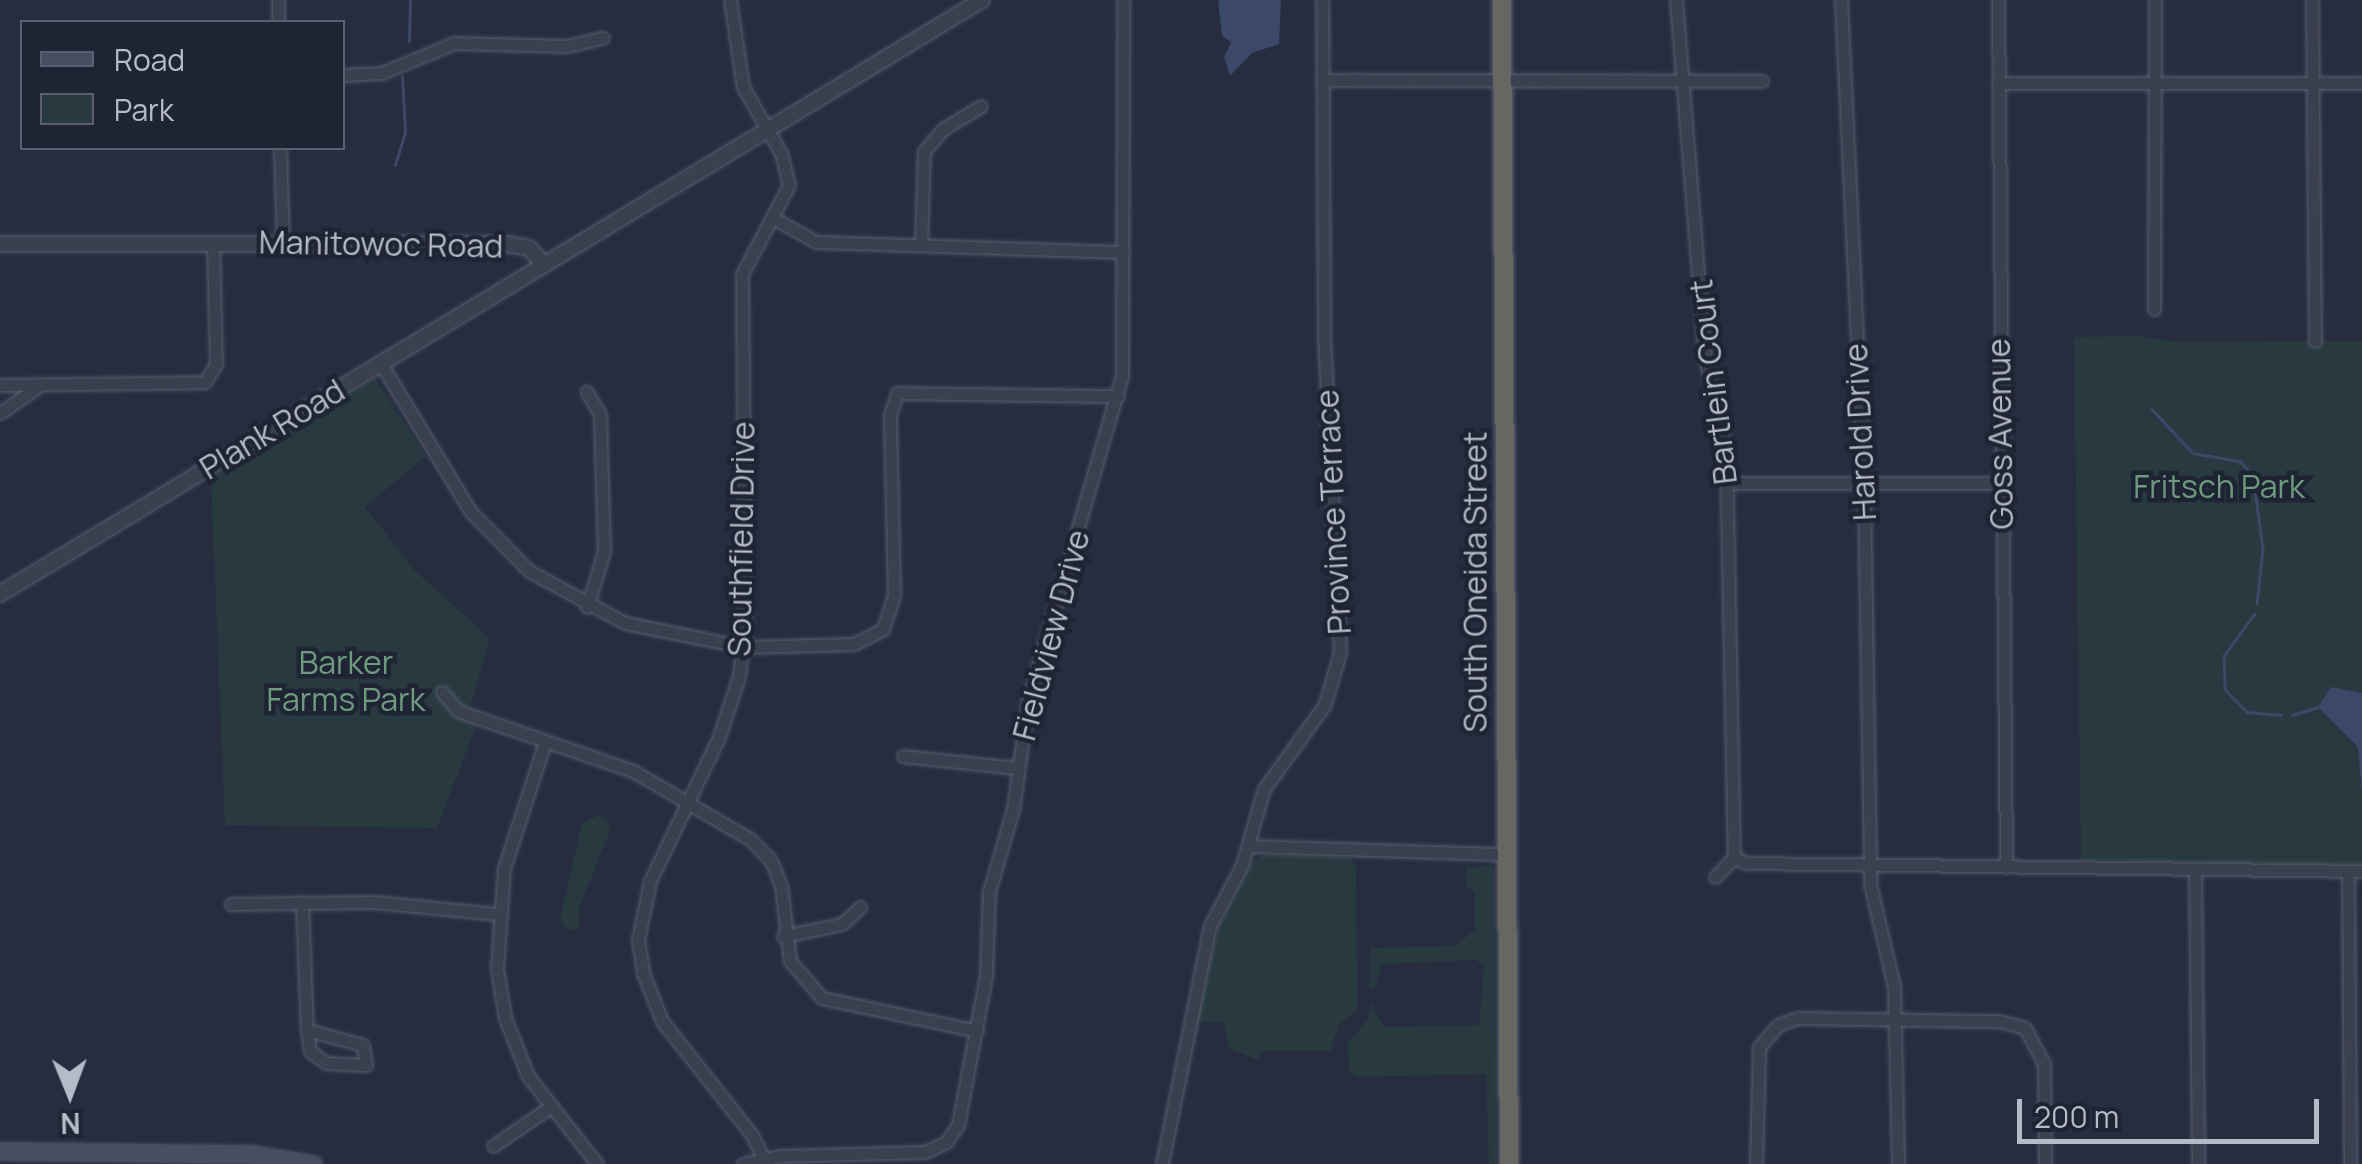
<!DOCTYPE html>
<html>
<head>
<meta charset="utf-8">
<style>
  body { margin:0 }
  #map { position:relative; width:2362px; height:1164px; overflow:hidden; background:#262d3f; font-family:Manrope,sans-serif }
  div>[style] { position:absolute }
  .green>* { inset:0; background:#283a40 }
  .water>* { inset:0; background:#3c4867 }
  .stream>* { height:2.5px; margin:-1.25px; padding:0 1.25px; transform-origin:1.25px; border-radius:1.25px; background:#3c4867 }
  .roads { filter:drop-shadow(0 0 2px #585d6d) drop-shadow(0 0 2px #585d6d) }
  .minor>* { height:11px; margin:-5.5px; padding:0 5.5px; transform-origin:5.5px; border-radius:5.5px; background:#3a404f }
  .tertiary>* { height:14px; margin:-7px; padding:0 7px; transform-origin:7px; border-radius:7px; background:#3a404f }
  .secondary>* { height:15px; margin:-7.5px; padding:0 7.5px; transform-origin:7.5px; border-radius:7.5px; background:#484e62 }
  .trunk>* { height:18px; margin:-9px; padding:0 9px; transform-origin:9px; border-radius:9px; background:#666663 }
  span { translate:-50% -50%; white-space:nowrap; text-align:center; line-height:1.15; -webkit-text-stroke:9px #1f2434; paint-order:stroke }
  .street-label { font-size:32px; color:#b6bbca }
  .park-label { font-size:32px; color:#6e9a7e }
  .legend { position:absolute; left:20px; top:20px; width:325px; height:130px; box-sizing:border-box; background:#1f2434; border:2px solid #5b6070; margin:0; padding:12px 18px; list-style:none; font-size:30px; color:#b6bbca }
  .legend li { display:flex; align-items:center; gap:20px; height:50px }
  .legend b { width:50px; border:2px solid #5b6070 }
  .north { position:absolute; left:20px; top:1044px; width:100px; height:100px; -webkit-text-stroke:8px #1f2434; paint-order:stroke; rotate:179deg; font-size:28px; font-weight:700; line-height:40px; text-align:center; color:#b6bbca }
  .north::after { content:''; display:block; margin:auto; width:35px; height:45px; background:#b6bbca; clip-path:polygon(50% 0,100% 100%,50% 72%,0 100%) }
  .scale { position:absolute; left:2017px; top:1099px; width:302px; height:45px; box-sizing:border-box; border:5px solid #b6bbca; border-top:0; padding-left:12px; font-size:30px; line-height:35px; white-space:nowrap; color:#b6bbca; -webkit-text-stroke:8px #1f2434; paint-order:stroke }
</style>
</head>
<body>
<div id="map">
  <div class="green">
    <i style="clip-path:polygon(2142px 336px,2175px 342px,2362px 341px,2362px 866px,2081px 860px,2074px 337px)"></i>
    <i style="clip-path:polygon(375px 378px,426px 456px,365px 507px,415px 571px,490px 638px,470px 707px,481px 713px,437px 828px,225px 825px,211px 479px)"></i>
    <i style="clip-path:polygon(601px 814px,611px 828px,578px 911px,579px 928px,568px 931px,560px 920px,582px 823px)"></i>
    <i style="clip-path:polygon(1264px 855px,1350px 857px,1356px 865px,1357px 1010px,1339px 1025px,1330px 1051px,1263px 1051px,1257px 1060px,1229px 1048px,1224px 1023px,1197px 1021px,1219px 928px,1251px 863px)"></i>
    <i style="clip-path:polygon(1491px 865px,1494px 870px,1496px 1164px,1489px 1164px,1486px 1074px,1355px 1077px,1349px 1068px,1348px 1044px,1368px 1018px,1370px 1002px,1384px 1027px,1479px 1025px,1484px 966px,1476px 960px,1382px 964px,1375px 988px,1369px 988px,1370px 948px,1455px 946px,1475px 930px,1475px 892px,1466px 887px,1466px 868px)"></i>
  </div>
  <div class="water">
    <i style="clip-path:polygon(1218px 0,1281px 0,1279px 44px,1252px 53px,1230px 76px,1224px 57px,1231px 42px,1222px 36px)"></i>
    <i style="clip-path:polygon(2331px 687px,2362px 693px,2362px 793px,2358px 747px,2318px 707px)"></i>
  </div>
  <div class="stream">
    <i style="left:409px;top:42px;width:42px;rotate:-88.6deg"></i>
    <i style="left:395px;top:165px;width:34px;rotate:-73deg"></i>
    <i style="left:405px;top:132px;width:55px;rotate:-93.1deg"></i>
    <i style="left:2152px;top:409px;width:60px;rotate:47deg"></i>
    <i style="left:2193px;top:453px;width:48px;rotate:9.7deg"></i>
    <i style="left:2240px;top:461px;width:19px;rotate:47deg"></i>
    <i style="left:2253px;top:475px;width:75px;rotate:82.3deg"></i>
    <i style="left:2263px;top:549px;width:55px;rotate:96.2deg"></i>
    <i style="left:2255px;top:614px;width:52px;rotate:126.4deg"></i>
    <i style="left:2224px;top:656px;width:33px;rotate:88deg"></i>
    <i style="left:2225px;top:689px;width:32px;rotate:46deg"></i>
    <i style="left:2247px;top:712px;width:34px;rotate:5deg"></i>
    <i style="left:2292px;top:715px;width:27px;rotate:-17deg"></i>
  </div>
  <div class="roads">
    <div class="minor">
      <i style="left:278px;top:0;width:22px;rotate:90deg"></i>
      <i style="left:730px;top:0;width:88px;rotate:81.5deg"></i>
      <i style="left:743px;top:87px;width:76px;rotate:60.1deg"></i>
      <i style="left:781px;top:153px;width:33px;rotate:76deg"></i>
      <i style="left:789px;top:185px;width:101px;rotate:117.8deg"></i>
      <i style="left:742px;top:274px;width:355px;rotate:89.5deg"></i>
      <i style="left:745px;top:629px;width:47px;rotate:97.3deg"></i>
      <i style="left:739px;top:676px;width:64px;rotate:108.2deg"></i>
      <i style="left:719px;top:737px;width:160px;rotate:115.6deg"></i>
      <i style="left:650px;top:881px;width:60px;rotate:101.5deg"></i>
      <i style="left:638px;top:940px;width:33px;rotate:81deg"></i>
      <i style="left:643px;top:973px;width:52px;rotate:68.4deg"></i>
      <i style="left:662px;top:1021px;width:145px;rotate:51.7deg"></i>
      <i style="left:752px;top:1135px;width:32px;rotate:64deg"></i>
      <i style="left:1676px;top:0;width:359px;rotate:85.4deg"></i>
      <i style="left:1705px;top:358px;width:94px;rotate:77.1deg"></i>
      <i style="left:1726px;top:450px;width:407px;rotate:88.9deg"></i>
      <i style="left:1841px;top:0;width:485px;rotate:87.3deg"></i>
      <i style="left:1864px;top:484px;width:400px;rotate:89.1deg"></i>
      <i style="left:1870px;top:884px;width:105px;rotate:76.8deg"></i>
      <i style="left:1894px;top:986px;width:178px;rotate:88.7deg"></i>
      <i style="left:1998px;top:0;width:867px;rotate:89.47deg"></i>
      <i style="left:2312px;top:0;width:341px;rotate:89.5deg"></i>
      <i style="left:342px;top:75px;width:40px;rotate:-2.9deg"></i>
      <i style="left:382px;top:73px;width:78px;rotate:-22.6deg"></i>
      <i style="left:454px;top:43px;width:113px;rotate:1.5deg"></i>
      <i style="left:567px;top:46px;width:37px;rotate:-13deg"></i>
      <i style="left:1322px;top:80px;width:440px;rotate:0.1deg"></i>
      <i style="left:1998px;top:83px;width:364px"></i>
      <i style="left:280px;top:148px;width:94px;rotate:88.2deg"></i>
      <i style="left:775px;top:219px;width:47px;rotate:29.3deg"></i>
      <i style="left:816px;top:242px;width:307px;rotate:1.9deg"></i>
      <i style="left:921px;top:245px;width:94px;rotate:-88.2deg"></i>
      <i style="left:924px;top:151px;width:29px;rotate:-49deg"></i>
      <i style="left:943px;top:129px;width:44px;rotate:-31.2deg"></i>
      <i style="left:2154px;top:309px;width:309px;rotate:-89.8deg"></i>
      <i style="left:380px;top:362px;width:175px;rotate:58.8deg"></i>
      <i style="left:471px;top:512px;width:83px;rotate:45.5deg"></i>
      <i style="left:529px;top:571px;width:109px;rotate:28.4deg"></i>
      <i style="left:625px;top:623px;width:121px;rotate:11.4deg"></i>
      <i style="left:744px;top:647px;width:110px;rotate:-1.6deg"></i>
      <i style="left:854px;top:644px;width:33px;rotate:-27deg"></i>
      <i style="left:883px;top:629px;width:36px;rotate:-72deg"></i>
      <i style="left:894px;top:595px;width:180px;rotate:-91.3deg"></i>
      <i style="left:890px;top:415px;width:23px;rotate:-72deg"></i>
      <i style="left:897px;top:393px;width:221px;rotate:0.8deg"></i>
      <i style="left:0;top:385px;width:205px;rotate:-0.8deg"></i>
      <i style="left:205px;top:382px;width:21px;rotate:-59deg"></i>
      <i style="left:216px;top:364px;width:122px;rotate:-91.4deg"></i>
      <i style="left:0;top:413px;width:49px;rotate:-35deg"></i>
      <i style="left:1727px;top:483px;width:274px"></i>
      <i style="left:587px;top:607px;width:59px;rotate:-73.1deg"></i>
      <i style="left:604px;top:551px;width:137px;rotate:-91.7deg"></i>
      <i style="left:600px;top:414px;width:26px;rotate:-121deg"></i>
      <i style="left:442px;top:692px;width:25px;rotate:50deg"></i>
      <i style="left:458px;top:711px;width:185px;rotate:18.9deg"></i>
      <i style="left:633px;top:771px;width:135px;rotate:30.2deg"></i>
      <i style="left:750px;top:839px;width:30px;rotate:46deg"></i>
      <i style="left:771px;top:861px;width:27px;rotate:68deg"></i>
      <i style="left:781px;top:886px;width:76px;rotate:83.2deg"></i>
      <i style="left:790px;top:961px;width:49px;rotate:49.1deg"></i>
      <i style="left:822px;top:998px;width:158px;rotate:12deg"></i>
      <i style="left:545px;top:742px;width:133px;rotate:108deg"></i>
      <i style="left:504px;top:868px;width:101px;rotate:94deg"></i>
      <i style="left:497px;top:969px;width:50px;rotate:80.7deg"></i>
      <i style="left:505px;top:1018px;width:62px;rotate:68.4deg"></i>
      <i style="left:528px;top:1076px;width:112px;rotate:51.9deg"></i>
      <i style="left:903px;top:756px;width:116px;rotate:6deg"></i>
      <i style="left:1248px;top:846px;width:259px;rotate:1.8deg"></i>
      <i style="left:1734px;top:857px;width:13px;rotate:27deg"></i>
      <i style="left:1746px;top:863px;width:616px;rotate:0.74deg"></i>
      <i style="left:2195px;top:869px;width:295px;rotate:89.4deg"></i>
      <i style="left:2348px;top:871px;width:293px;rotate:89.6deg"></i>
      <i style="left:1715px;top:877px;width:28px;rotate:-46deg"></i>
      <i style="left:302px;top:902px;width:128px;rotate:87.8deg"></i>
      <i style="left:307px;top:1030px;width:21px;rotate:82deg"></i>
      <i style="left:310px;top:1051px;width:20px;rotate:37deg"></i>
      <i style="left:326px;top:1063px;width:40px;rotate:2.9deg"></i>
      <i style="left:366px;top:1065px;width:20px;rotate:-99deg"></i>
      <i style="left:363px;top:1045px;width:58px;rotate:-165deg"></i>
      <i style="left:231px;top:904px;width:143px;rotate:-0.8deg"></i>
      <i style="left:374px;top:902px;width:123px;rotate:5.6deg"></i>
      <i style="left:783px;top:936px;width:60px;rotate:-11.5deg"></i>
      <i style="left:842px;top:924px;width:25px;rotate:-43deg"></i>
      <i style="left:493px;top:1146px;width:65px;rotate:-34.4deg"></i>
      <i style="left:743px;top:1164px;width:39px;rotate:-12deg"></i>
      <i style="left:781px;top:1156px;width:144px;rotate:-1.6deg"></i>
      <i style="left:925px;top:1152px;width:23px;rotate:-25deg"></i>
      <i style="left:946px;top:1142px;width:21px;rotate:-55deg"></i>
      <i style="left:958px;top:1125px;width:152px;rotate:-79.4deg"></i>
      <i style="left:986px;top:976px;width:84px;rotate:-88deg"></i>
      <i style="left:989px;top:892px;width:86px;rotate:-73.9deg"></i>
      <i style="left:1013px;top:809px;width:109px;rotate:-82.1deg"></i>
      <i style="left:1028px;top:701px;width:338px;rotate:-73.9deg"></i>
      <i style="left:1122px;top:376px;width:376px;rotate:-89.8deg"></i>
      <i style="left:1162px;top:1164px;width:243px;rotate:-78.6deg"></i>
      <i style="left:1210px;top:926px;width:69px;rotate:-62.3deg"></i>
      <i style="left:1242px;top:865px;width:79px;rotate:-73.9deg"></i>
      <i style="left:1264px;top:789px;width:105px;rotate:-54.3deg"></i>
      <i style="left:1325px;top:704px;width:54px;rotate:-73.9deg"></i>
      <i style="left:1340px;top:652px;width:321px;rotate:-92.9deg"></i>
      <i style="left:1324px;top:331px;width:331px;rotate:-90.3deg"></i>
      <i style="left:1756px;top:1164px;width:117px;rotate:-88.5deg"></i>
      <i style="left:1759px;top:1047px;width:29px;rotate:-49deg"></i>
      <i style="left:1778px;top:1025px;width:20px;rotate:-20deg"></i>
      <i style="left:1797px;top:1018px;width:202px;rotate:0.9deg"></i>
      <i style="left:1999px;top:1021px;width:27px;rotate:15deg"></i>
      <i style="left:2025px;top:1028px;width:40px;rotate:62deg"></i>
      <i style="left:2044px;top:1063px;width:101px;rotate:89.4deg"></i>
    </div>
    <div class="tertiary">
      <i style="left:0;top:244px;width:507px"></i>
      <i style="left:507px;top:244px;width:22px;rotate:10deg"></i>
      <i style="left:529px;top:248px;width:22px;rotate:47deg"></i>
      <i style="left:0;top:594px;width:1148px;rotate:-31.17deg"></i>
    </div>
    <div class="secondary">
      <i style="left:0;top:1151px;width:251px;rotate:0.7deg"></i>
      <i style="left:251px;top:1154px;width:63px;rotate:9.2deg"></i>
    </div>
    <div class="trunk">
      <i style="left:1502px;top:0;width:1164px;rotate:89.66deg"></i>
    </div>
  </div>
  <div class="street-label">
    <span style="left:381px;top:244px;rotate:1deg">Manitowoc Road</span>
    <span style="left:1713px;top:382px;rotate:-97deg">Bartlein Court</span>
    <span style="left:272px;top:429px;rotate:-31deg">Plank Road</span>
    <span style="left:1860px;top:432px;rotate:-93deg">Harold Drive</span>
    <span style="left:2000px;top:434px;rotate:-91deg">Goss Avenue</span>
    <span style="left:1333px;top:512px;rotate:-93deg">Province Terrace</span>
    <span style="left:741px;top:539px;rotate:-89deg">Southfield Drive</span>
    <span style="left:1475px;top:582px;rotate:-90deg">South Oneida Street</span>
    <span style="left:1051px;top:635px;rotate:-75deg">Fieldview Drive</span>
  </div>
  <div class="park-label">
    <span style="left:2219px;top:486px">Fritsch Park</span>
    <span style="left:346px;top:681px">Barker<br>Farms Park</span>
  </div>
  <ul class="legend">
  <li><b style="height:12px;background:#484e62"></b>Road</li>
  <li><b style="height:28px;background:#283a40"></b>Park</li>
  </ul>
  <div class="north">N</div>
  <div class="scale">200 m</div>
</div>
</body>
</html>
